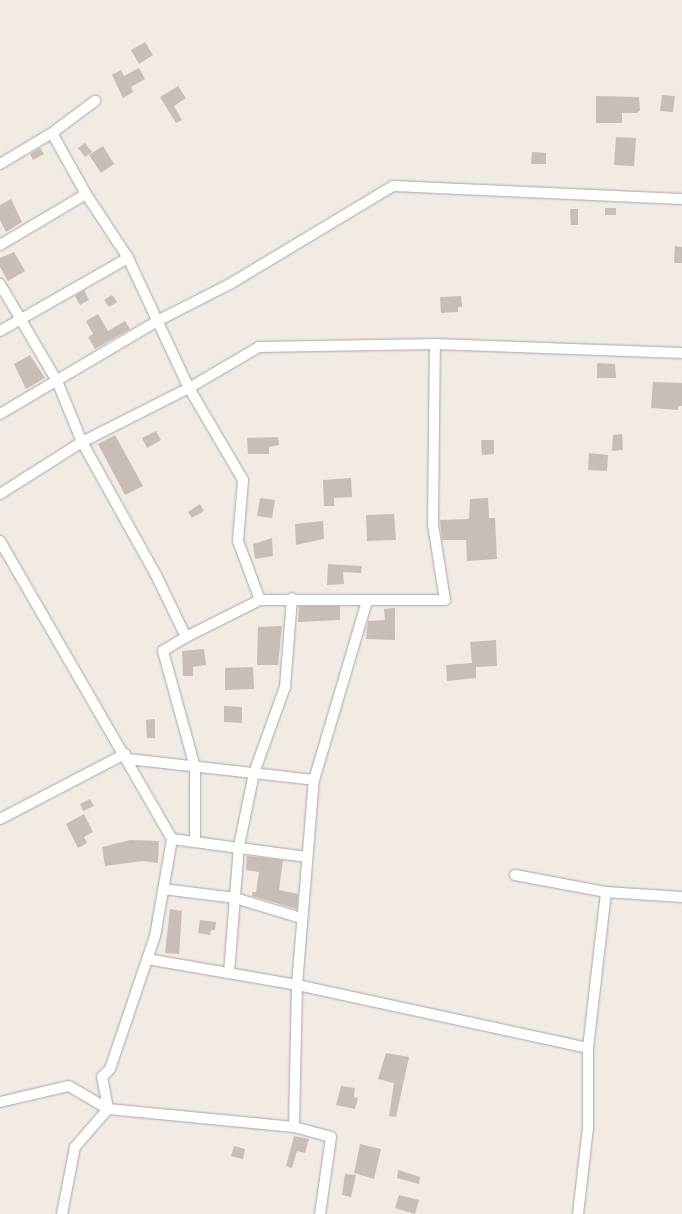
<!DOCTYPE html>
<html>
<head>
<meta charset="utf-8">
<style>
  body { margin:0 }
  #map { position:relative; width:682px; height:1214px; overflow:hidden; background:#f1ebe4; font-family:Manrope,sans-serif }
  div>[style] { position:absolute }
  .building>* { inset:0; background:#c9bdb7 }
  .roads { filter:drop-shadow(0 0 1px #a6a6a6) drop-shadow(0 0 1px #a6a6a6) }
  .minor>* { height:10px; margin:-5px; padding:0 5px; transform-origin:5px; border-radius:5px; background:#fff }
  span { translate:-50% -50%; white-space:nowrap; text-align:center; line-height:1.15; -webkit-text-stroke:3px #fff; paint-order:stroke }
</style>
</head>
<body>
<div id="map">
  <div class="building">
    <i style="clip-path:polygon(145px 42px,153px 55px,139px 64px,131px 50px)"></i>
    <i style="clip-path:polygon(139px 68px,145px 79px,131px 87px,133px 92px,123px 98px,112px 75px,121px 70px,124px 76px)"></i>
    <i style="clip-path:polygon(178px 86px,186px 98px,174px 106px,182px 120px,176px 123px,160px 97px)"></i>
    <i style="clip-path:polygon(662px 95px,675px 96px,673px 112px,660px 111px)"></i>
    <i style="clip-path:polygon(596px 96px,639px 97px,640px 110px,637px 113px,622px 113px,622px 123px,596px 123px)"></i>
    <i style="clip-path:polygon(616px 137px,636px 138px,634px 166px,614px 165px)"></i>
    <i style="clip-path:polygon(85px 143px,92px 152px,85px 157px,78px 148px)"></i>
    <i style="clip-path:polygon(103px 146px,114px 164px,101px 173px,89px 155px)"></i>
    <i style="clip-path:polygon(40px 148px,44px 154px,33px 160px,30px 154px)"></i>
    <i style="clip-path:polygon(532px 152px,546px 153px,546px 164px,531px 164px)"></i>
    <i style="clip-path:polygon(11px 199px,22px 222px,6px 232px,0 220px,0 205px)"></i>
    <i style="clip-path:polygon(605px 208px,616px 208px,616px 215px,605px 215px)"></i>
    <i style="clip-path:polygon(570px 209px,578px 209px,578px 225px,571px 225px)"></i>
    <i style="clip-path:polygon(675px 246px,682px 247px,682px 263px,674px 263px)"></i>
    <i style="clip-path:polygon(14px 252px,25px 271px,8px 281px,0 267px,0 258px)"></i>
    <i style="clip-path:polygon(84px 290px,89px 300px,80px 305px,75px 296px)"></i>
    <i style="clip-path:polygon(112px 295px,117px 302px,109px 307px,104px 300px)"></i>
    <i style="clip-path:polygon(461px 296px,462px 307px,458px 307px,458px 312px,441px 313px,440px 297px)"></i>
    <i style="clip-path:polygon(98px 314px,108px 331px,125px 321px,130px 329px,95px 349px,88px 337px,93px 334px,86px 321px)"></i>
    <i style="clip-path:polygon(30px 355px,45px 378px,26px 389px,14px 364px)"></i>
    <i style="clip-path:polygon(597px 363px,615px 364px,616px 378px,597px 378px)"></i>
    <i style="clip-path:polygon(653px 382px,682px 383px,682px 406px,678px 406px,678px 410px,651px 408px)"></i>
    <i style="clip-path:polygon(156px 431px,161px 440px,147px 448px,142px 438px)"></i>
    <i style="clip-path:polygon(622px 434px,623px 450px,612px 451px,613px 435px)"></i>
    <i style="clip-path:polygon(115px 435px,143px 486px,125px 495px,98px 444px)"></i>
    <i style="clip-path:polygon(278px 437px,279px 445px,269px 447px,269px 454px,248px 454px,247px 438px)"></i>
    <i style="clip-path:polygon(481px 440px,494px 440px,494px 454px,482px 455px)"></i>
    <i style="clip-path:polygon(589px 453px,608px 455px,607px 471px,588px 470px)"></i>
    <i style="clip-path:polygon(351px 478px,352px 497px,334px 498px,334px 506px,324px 506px,323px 480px)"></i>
    <i style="clip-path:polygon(260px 498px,275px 500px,272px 518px,257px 516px)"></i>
    <i style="clip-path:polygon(488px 498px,489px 518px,495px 518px,497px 559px,467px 561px,466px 540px,442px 540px,440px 520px,469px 519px,470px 499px)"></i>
    <i style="clip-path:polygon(200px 504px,204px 511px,192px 518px,188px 512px)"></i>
    <i style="clip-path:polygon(394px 514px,396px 540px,367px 541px,366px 515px)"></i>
    <i style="clip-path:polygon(323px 521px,324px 539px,296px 545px,295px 524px)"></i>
    <i style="clip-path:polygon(272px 538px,273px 556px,255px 559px,253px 544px)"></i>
    <i style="clip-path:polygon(328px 564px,362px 566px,361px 573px,343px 572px,344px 584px,327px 585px)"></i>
    <i style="clip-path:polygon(299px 606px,340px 606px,340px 620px,298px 622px)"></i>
    <i style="clip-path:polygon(395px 608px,395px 640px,366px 639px,368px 621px,385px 620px,384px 609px)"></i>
    <i style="clip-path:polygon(282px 626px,278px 665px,257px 665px,258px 627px)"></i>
    <i style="clip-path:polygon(496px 640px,497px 666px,476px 667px,476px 678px,447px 681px,446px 665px,472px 663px,470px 642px)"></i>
    <i style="clip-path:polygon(204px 649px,206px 665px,193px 667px,193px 676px,183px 676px,182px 651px)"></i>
    <i style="clip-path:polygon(253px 667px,254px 689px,225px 690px,225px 668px)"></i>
    <i style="clip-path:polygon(224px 706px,242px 707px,242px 723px,224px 722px)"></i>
    <i style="clip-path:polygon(155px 719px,155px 738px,147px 738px,146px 720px)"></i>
    <i style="clip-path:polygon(90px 799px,94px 806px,83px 811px,80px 804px)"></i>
    <i style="clip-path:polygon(84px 814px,93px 832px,84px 837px,87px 843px,78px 848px,66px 824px)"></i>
    <i style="clip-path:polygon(130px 840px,159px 841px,158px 863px,143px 861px,105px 866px,102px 847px)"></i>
    <i style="clip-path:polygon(247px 856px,283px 860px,279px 890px,298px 894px,297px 909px,252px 896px,252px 892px,256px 892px,259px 872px,246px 870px)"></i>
    <i style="clip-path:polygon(170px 909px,182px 911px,179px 954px,165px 953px)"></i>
    <i style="clip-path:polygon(200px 920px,216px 922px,215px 930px,211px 930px,210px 935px,198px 933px)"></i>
    <i style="clip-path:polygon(386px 1053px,409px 1057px,396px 1117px,389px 1116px,394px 1083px,378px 1079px)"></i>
    <i style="clip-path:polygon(341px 1086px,355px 1088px,354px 1097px,358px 1098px,355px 1109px,336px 1105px)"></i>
    <i style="clip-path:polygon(294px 1136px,309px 1139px,305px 1153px,297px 1151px,292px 1168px,286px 1166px)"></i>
    <i style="clip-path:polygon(360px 1144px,381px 1149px,374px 1179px,354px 1173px)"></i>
    <i style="clip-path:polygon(234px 1146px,245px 1149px,243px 1159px,231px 1156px)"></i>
    <i style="clip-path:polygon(398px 1170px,420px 1177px,419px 1184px,397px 1178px)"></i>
    <i style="clip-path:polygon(345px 1174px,356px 1175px,351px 1197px,342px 1195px)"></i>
    <i style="clip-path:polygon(399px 1195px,419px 1200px,415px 1214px,395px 1208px)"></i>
  </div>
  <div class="roads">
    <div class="minor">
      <i style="left:52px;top:133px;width:70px;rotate:60.9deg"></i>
      <i style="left:86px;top:194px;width:77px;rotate:56.7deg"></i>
      <i style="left:128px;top:258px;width:144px;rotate:64.9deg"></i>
      <i style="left:189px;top:388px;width:107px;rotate:59.6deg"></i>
      <i style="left:243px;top:480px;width:61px;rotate:94.7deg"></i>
      <i style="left:238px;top:541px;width:63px;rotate:69.6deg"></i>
      <i style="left:0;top:164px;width:61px;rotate:-30.8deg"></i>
      <i style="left:52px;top:133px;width:54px;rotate:-36.7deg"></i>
      <i style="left:0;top:245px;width:100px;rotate:-30.7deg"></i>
      <i style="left:0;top:284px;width:113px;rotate:59.6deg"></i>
      <i style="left:57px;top:381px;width:66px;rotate:67.7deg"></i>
      <i style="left:82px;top:442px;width:152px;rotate:60.9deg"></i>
      <i style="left:156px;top:575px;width:69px;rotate:64.2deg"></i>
      <i style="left:186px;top:637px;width:27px;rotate:149deg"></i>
      <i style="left:163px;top:651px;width:120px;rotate:74.6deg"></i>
      <i style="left:195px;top:767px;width:74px;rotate:90deg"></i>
      <i style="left:0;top:331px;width:147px;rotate:-29.7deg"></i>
      <i style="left:0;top:414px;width:182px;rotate:-30.6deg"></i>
      <i style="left:157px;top:321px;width:82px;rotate:-26.9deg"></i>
      <i style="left:230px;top:284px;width:190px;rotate:-31deg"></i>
      <i style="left:393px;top:186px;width:289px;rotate:2.6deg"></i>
      <i style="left:0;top:494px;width:97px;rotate:-32.4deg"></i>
      <i style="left:82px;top:442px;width:120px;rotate:-26.8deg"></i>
      <i style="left:189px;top:388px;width:81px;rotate:-30.4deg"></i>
      <i style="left:259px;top:347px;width:176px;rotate:-1deg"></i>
      <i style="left:435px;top:344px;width:247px;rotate:2.1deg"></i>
      <i style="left:0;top:541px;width:344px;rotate:60deg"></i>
      <i style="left:172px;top:839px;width:98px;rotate:99.9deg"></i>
      <i style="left:155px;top:936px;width:140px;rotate:108.7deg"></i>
      <i style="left:110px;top:1069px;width:11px;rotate:135deg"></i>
      <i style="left:102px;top:1077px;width:33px;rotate:79deg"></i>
      <i style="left:108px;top:1109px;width:50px;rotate:131deg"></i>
      <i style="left:75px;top:1147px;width:68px;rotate:101deg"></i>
      <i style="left:186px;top:637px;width:83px;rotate:-26.6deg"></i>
      <i style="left:260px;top:600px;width:185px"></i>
      <i style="left:445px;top:600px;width:77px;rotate:-99deg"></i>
      <i style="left:433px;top:524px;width:180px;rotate:-89.4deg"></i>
      <i style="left:128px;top:759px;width:187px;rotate:6.4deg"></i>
      <i style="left:0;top:819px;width:141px;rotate:-27.5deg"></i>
      <i style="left:172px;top:839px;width:136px;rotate:7.6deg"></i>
      <i style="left:515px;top:875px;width:93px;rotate:10.6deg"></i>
      <i style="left:606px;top:892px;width:76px;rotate:3.8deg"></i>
      <i style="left:163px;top:889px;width:73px;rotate:7.1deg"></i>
      <i style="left:235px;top:898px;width:69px;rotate:16.9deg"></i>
      <i style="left:147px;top:959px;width:152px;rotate:9.8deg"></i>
      <i style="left:297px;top:985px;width:298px;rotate:12.2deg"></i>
      <i style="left:229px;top:973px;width:127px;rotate:-85.5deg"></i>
      <i style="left:239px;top:846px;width:75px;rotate:-78.4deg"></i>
      <i style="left:254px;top:773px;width:91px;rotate:-70.2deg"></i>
      <i style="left:285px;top:687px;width:89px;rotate:-85.5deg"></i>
      <i style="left:0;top:1102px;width:71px;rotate:-13.1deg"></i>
      <i style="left:69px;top:1086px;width:45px;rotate:30.5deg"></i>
      <i style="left:108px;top:1109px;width:187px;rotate:5.5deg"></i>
      <i style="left:294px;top:1127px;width:38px;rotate:15deg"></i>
      <i style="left:331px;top:1137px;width:78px;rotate:98.1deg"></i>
      <i style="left:294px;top:1127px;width:142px;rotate:-88.8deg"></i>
      <i style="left:297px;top:985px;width:206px;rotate:-85.3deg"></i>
      <i style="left:314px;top:780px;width:187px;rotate:-73.5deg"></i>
      <i style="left:578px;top:1214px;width:88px;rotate:-83.4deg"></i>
      <i style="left:588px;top:1127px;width:79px;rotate:-90deg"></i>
      <i style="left:588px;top:1048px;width:157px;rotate:-83.4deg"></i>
    </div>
  </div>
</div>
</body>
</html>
